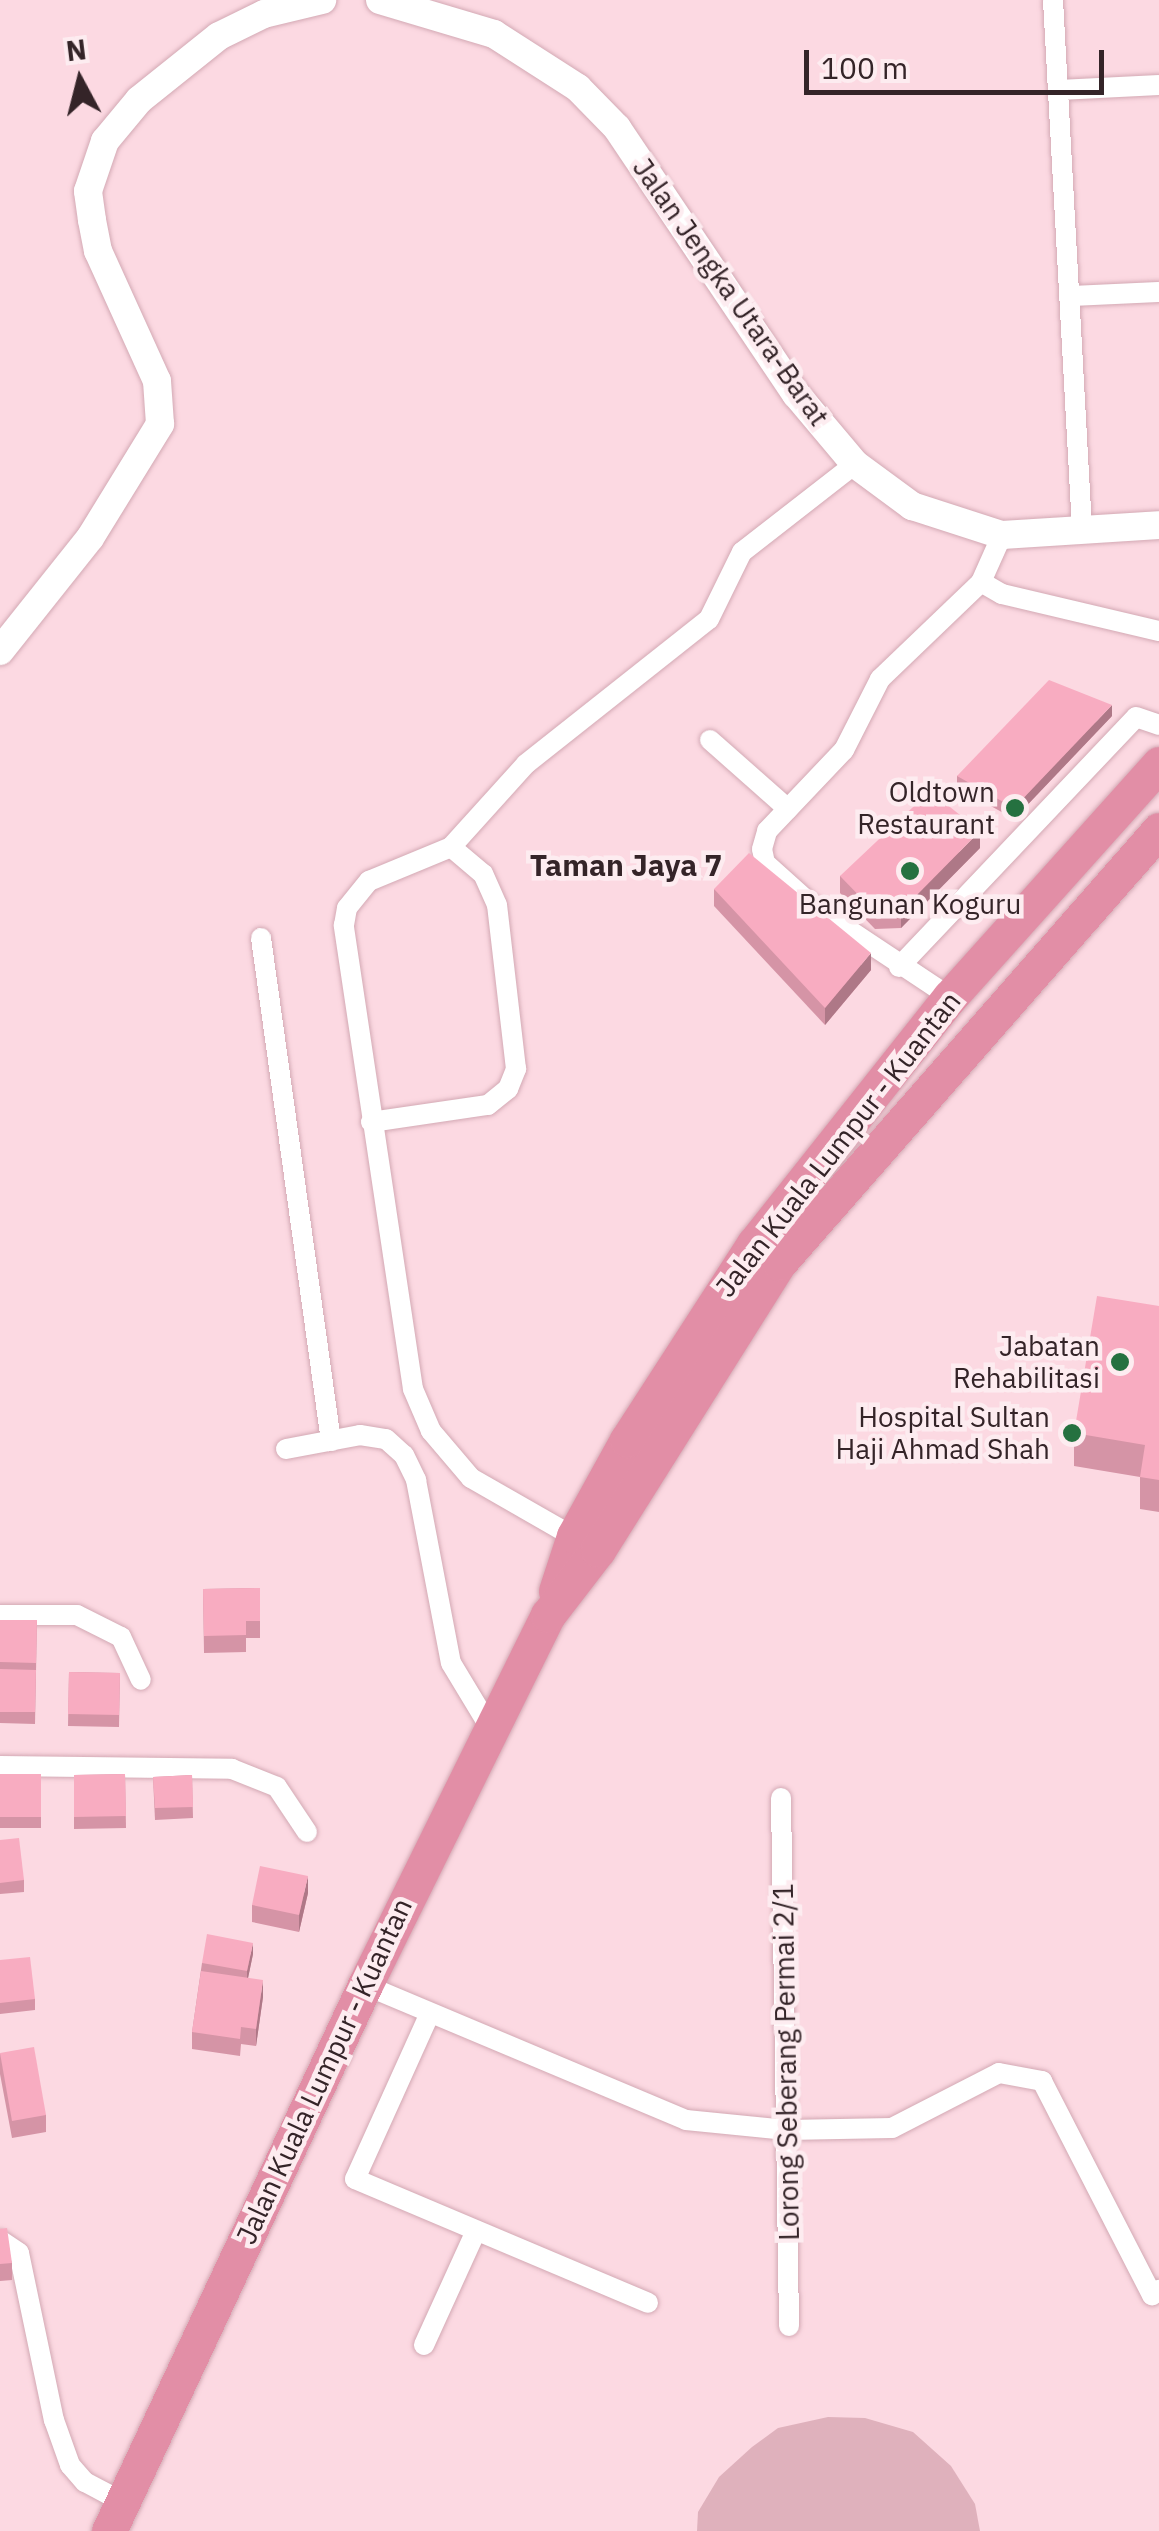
<!DOCTYPE html>
<html>
<head>
<meta charset="utf-8">
<style>
  body { margin:0 }
  #map { position:relative; width:1159px; height:2531px; overflow:hidden; background:#fcd9e2; font-family:"IBM Plex Sans",sans-serif }
  div>[style] { position:absolute }
  .green>* { inset:0; background:#dfb1bc }
  .roads { filter:drop-shadow(0 0 2px #d3a9b4) drop-shadow(0 0 2px #d3a9b4) }
  .street>* { height:20px; margin:-10px; padding:0 10px; transform-origin:10px; border-radius:10px; background:#fff }
  .secondary>* { height:28px; margin:-14px; padding:0 14px; transform-origin:14px; border-radius:14px; background:#fff }
  .highway>* { height:35px; margin:-17.5px; padding:0 17.5px; transform-origin:17.5px; border-radius:17.5px; background:#e28ea6 }
  .wall>* { inset:0; background:#d594a6 }
  .shaded-wall>* { inset:0; background:#ae7887 }
  .building>* { inset:0; background:#f8acc1 }
  .dots>* { width:28px; height:28px; translate:-50% -50%; box-sizing:border-box; border:5px solid #fdecf0; border-radius:50% }
  span { translate:-50% -50%; white-space:nowrap; text-align:center; line-height:1.15; -webkit-text-stroke:9px #fdecf0; paint-order:stroke }
  .street-label { font-size:28px; color:#342428 }
  .poi-label { font-size:28px; color:#342428 }
  .right { translate:-100% -50%; text-align:right }
  .neighbourhood-label { font-size:30px; color:#342428; font-weight:700 }
  .north { position:absolute; left:30px; top:30px; width:100px; height:100px; -webkit-text-stroke:8px #fdecf0; paint-order:stroke; rotate:353deg; font-size:28px; font-weight:700; line-height:40px; text-align:center; color:#342428 }
  .north::after { content:''; display:block; margin:auto; width:35px; height:45px; background:#342428; clip-path:polygon(50% 0,100% 100%,50% 72%,0 100%) }
  .scale { position:absolute; left:804px; top:50px; width:300px; height:45px; box-sizing:border-box; border:5px solid #342428; border-top:0; padding-left:12px; font-size:30px; line-height:35px; white-space:nowrap; color:#342428; -webkit-text-stroke:8px #fdecf0; paint-order:stroke }
</style>
</head>
<body>
<div id="map">
  <div class="green">
    <i style="clip-path:polygon(828px 2417px,865px 2418px,913px 2432px,951px 2466px,975px 2504px,980px 2531px,697px 2531px,698px 2512px,719px 2477px,752px 2447px,778px 2428px)"></i>
  </div>
  <div class="roads">
    <div class="street">
      <i style="left:1053px;top:0;width:529px;rotate:86.86deg"></i>
      <i style="left:1059px;top:90px;width:100px;rotate:-2.9deg"></i>
      <i style="left:1071px;top:296px;width:88px;rotate:-2.6deg"></i>
      <i style="left:981px;top:582px;width:24px;rotate:30deg"></i>
      <i style="left:1002px;top:594px;width:161px;rotate:13.3deg"></i>
      <i style="left:710px;top:740px;width:104px;rotate:41.5deg"></i>
      <i style="left:261px;top:938px;width:508px;rotate:82.08deg"></i>
      <i style="left:899px;top:967px;width:344px;rotate:-46.5deg"></i>
      <i style="left:1136px;top:717px;width:24px;rotate:19deg"></i>
      <i style="left:950px;top:997px;width:164px;rotate:-146.4deg"></i>
      <i style="left:813px;top:906px;width:64px;rotate:-138.1deg"></i>
      <i style="left:765px;top:863px;width:14px;rotate:-102deg"></i>
      <i style="left:762px;top:849px;width:19px;rotate:-74deg"></i>
      <i style="left:767px;top:831px;width:112px;rotate:-46.5deg"></i>
      <i style="left:844px;top:750px;width:80px;rotate:-63.1deg"></i>
      <i style="left:880px;top:679px;width:140px;rotate:-43.8deg"></i>
      <i style="left:981px;top:582px;width:51px;rotate:-65.9deg"></i>
      <i style="left:371px;top:1122px;width:118px;rotate:-8.3deg"></i>
      <i style="left:488px;top:1105px;width:26px;rotate:-39deg"></i>
      <i style="left:508px;top:1089px;width:22px;rotate:-68deg"></i>
      <i style="left:516px;top:1069px;width:165px;rotate:-96.6deg"></i>
      <i style="left:497px;top:905px;width:34px;rotate:-114deg"></i>
      <i style="left:483px;top:874px;width:42px;rotate:-139.8deg"></i>
      <i style="left:286px;top:1449px;width:75px;rotate:-10.7deg"></i>
      <i style="left:360px;top:1435px;width:26px;rotate:9deg"></i>
      <i style="left:386px;top:1439px;width:24px;rotate:42deg"></i>
      <i style="left:404px;top:1455px;width:28px;rotate:64deg"></i>
      <i style="left:416px;top:1480px;width:186px;rotate:79.2deg"></i>
      <i style="left:451px;top:1663px;width:74px;rotate:58.9deg"></i>
      <i style="left:581px;top:1541px;width:127px;rotate:-150.2deg"></i>
      <i style="left:471px;top:1478px;width:62px;rotate:-130.4deg"></i>
      <i style="left:431px;top:1431px;width:46px;rotate:-113.2deg"></i>
      <i style="left:413px;top:1389px;width:469px;rotate:-98.5deg"></i>
      <i style="left:344px;top:925px;width:17px;rotate:-80deg"></i>
      <i style="left:347px;top:908px;width:35px;rotate:-51deg"></i>
      <i style="left:369px;top:881px;width:89px;rotate:-22.5deg"></i>
      <i style="left:451px;top:847px;width:112px;rotate:-47.9deg"></i>
      <i style="left:526px;top:764px;width:233px;rotate:-38.4deg"></i>
      <i style="left:709px;top:619px;width:75px;rotate:-63.8deg"></i>
      <i style="left:742px;top:552px;width:143px;rotate:-37.9deg"></i>
      <i style="left:0;top:1615px;width:77px"></i>
      <i style="left:77px;top:1615px;width:49px;rotate:26.6deg"></i>
      <i style="left:121px;top:1637px;width:47px;rotate:65.1deg"></i>
      <i style="left:0;top:1766px;width:232px;rotate:0.7deg"></i>
      <i style="left:232px;top:1769px;width:48px;rotate:21.8deg"></i>
      <i style="left:277px;top:1787px;width:54px;rotate:56.3deg"></i>
      <i style="left:781px;top:1798px;width:528px;rotate:89.13deg"></i>
      <i style="left:365px;top:1985px;width:348px;rotate:22.8deg"></i>
      <i style="left:686px;top:2120px;width:101px;rotate:5.7deg"></i>
      <i style="left:787px;top:2130px;width:105px;rotate:-1.1deg"></i>
      <i style="left:892px;top:2128px;width:120px;rotate:-27.2deg"></i>
      <i style="left:999px;top:2073px;width:44px;rotate:10.5deg"></i>
      <i style="left:1042px;top:2081px;width:241px;rotate:62.8deg"></i>
      <i style="left:1152px;top:2295px;width:9px;rotate:-36deg"></i>
      <i style="left:430px;top:2013px;width:182px;rotate:114.3deg"></i>
      <i style="left:355px;top:2179px;width:318px;rotate:22.9deg"></i>
      <i style="left:0;top:2240px;width:23px;rotate:34deg"></i>
      <i style="left:19px;top:2253px;width:171px;rotate:78.2deg"></i>
      <i style="left:54px;top:2420px;width:48px;rotate:70.4deg"></i>
      <i style="left:70px;top:2465px;width:23px;rotate:49deg"></i>
      <i style="left:85px;top:2482px;width:43px;rotate:27.8deg"></i>
      <i style="left:424px;top:2345px;width:125px;rotate:-65.5deg"></i>
    </div>
    <div class="secondary">
      <i style="left:380px;top:0;width:119px;rotate:16.6deg"></i>
      <i style="left:494px;top:34px;width:100px;rotate:32.7deg"></i>
      <i style="left:578px;top:88px;width:56px;rotate:45.7deg"></i>
      <i style="left:617px;top:128px;width:321px;rotate:56.1deg"></i>
      <i style="left:796px;top:394px;width:92px;rotate:49.9deg"></i>
      <i style="left:855px;top:464px;width:71px;rotate:36.4deg"></i>
      <i style="left:912px;top:506px;width:95px;rotate:17.9deg"></i>
      <i style="left:1002px;top:535px;width:157px;rotate:-3.6deg"></i>
      <i style="left:0;top:651px;width:144px;rotate:-51.5deg"></i>
      <i style="left:90px;top:538px;width:134px;rotate:-58.4deg"></i>
      <i style="left:160px;top:424px;width:43px;rotate:-94deg"></i>
      <i style="left:157px;top:381px;width:143px;rotate:-114.4deg"></i>
      <i style="left:98px;top:251px;width:32px;rotate:-101deg"></i>
      <i style="left:92px;top:220px;width:29px;rotate:-98deg"></i>
      <i style="left:88px;top:191px;width:53px;rotate:-71.2deg"></i>
      <i style="left:105px;top:141px;width:53px;rotate:-50.3deg"></i>
      <i style="left:139px;top:100px;width:102px;rotate:-38.7deg"></i>
      <i style="left:219px;top:36px;width:50px;rotate:-26.1deg"></i>
      <i style="left:264px;top:14px;width:60px;rotate:-13.6deg"></i>
    </div>
    <div class="highway">
      <i style="left:556px;top:1591px;width:58px;rotate:-71.9deg"></i>
      <i style="left:574px;top:1536px;width:110px;rotate:-61.1deg"></i>
      <i style="left:627px;top:1440px;width:234px;rotate:-57.1deg"></i>
      <i style="left:754px;top:1244px;width:315px;rotate:-51.6deg"></i>
      <i style="left:950px;top:997px;width:313px;rotate:-48.1deg"></i>
      <i style="left:109px;top:2531px;width:603px;rotate:-64.88deg"></i>
      <i style="left:365px;top:1985px;width:413px;rotate:-63.7deg"></i>
      <i style="left:548px;top:1615px;width:82px;rotate:-52.4deg"></i>
      <i style="left:598px;top:1550px;width:339px;rotate:-57.8deg"></i>
      <i style="left:779px;top:1263px;width:576px;rotate:-48.73deg"></i>
    </div>
  </div>
  <div class="wall">
    <i style="clip-path:polygon(1112px 716px,1014px 819px,957px 787px,957px 776px)"></i>
    <i style="clip-path:polygon(980px 848px,901px 928px,875px 929px,840px 893px,840px 876px)"></i>
    <i style="clip-path:polygon(714px 889px,871px 970px,825px 1025px,714px 906px)"></i>
    <i style="clip-path:polygon(1159px 1306px,1159px 1512px,1140px 1509px,1140px 1477px,1074px 1466px,1074px 1433px)"></i>
    <i style="clip-path:polygon(260px 1588px,260px 1638px,246px 1638px,246px 1652px,204px 1653px,203px 1589px)"></i>
    <i style="clip-path:polygon(0 1620px,37px 1620px,35px 1724px,0 1723px)"></i>
    <i style="clip-path:polygon(69px 1672px,120px 1673px,119px 1727px,68px 1726px)"></i>
    <i style="clip-path:polygon(0 1774px,41px 1774px,41px 1828px,0 1828px)"></i>
    <i style="clip-path:polygon(125px 1774px,126px 1828px,74px 1829px,74px 1775px)"></i>
    <i style="clip-path:polygon(192px 1775px,193px 1818px,155px 1820px,153px 1777px)"></i>
    <i style="clip-path:polygon(0 1840px,24px 1880px,24px 1892px,0 1894px)"></i>
    <i style="clip-path:polygon(308px 1893px,299px 1932px,252px 1922px,252px 1905px)"></i>
    <i style="clip-path:polygon(253px 1954px,248px 1978px,263px 1997px,256px 2046px,241px 2044px,240px 2056px,192px 2049px,192px 2032px,202px 1963px)"></i>
    <i style="clip-path:polygon(0 1960px,35px 1999px,35px 2010px,0 2014px)"></i>
    <i style="clip-path:polygon(0 2053px,46px 2115px,46px 2132px,12px 2138px,0 2074px)"></i>
    <i style="clip-path:polygon(0 2229px,12px 2263px,12px 2280px,0 2281px)"></i>
  </div>
  <div class="shaded-wall">
    <i style="clip-path:polygon(1112px 705px,1112px 716px,1014px 819px,1014px 808px)"></i>
    <i style="clip-path:polygon(980px 831px,980px 848px,901px 928px,901px 911px)"></i>
    <i style="clip-path:polygon(871px 953px,871px 970px,825px 1025px,825px 1008px)"></i>
    <i style="clip-path:polygon(308px 1876px,308px 1893px,299px 1932px,299px 1915px)"></i>
    <i style="clip-path:polygon(253px 1943px,253px 1954px,247px 1983px,247px 1971px)"></i>
    <i style="clip-path:polygon(263px 1980px,263px 1997px,256px 2046px,256px 2029px)"></i>
  </div>
  <div class="building">
    <i style="clip-path:polygon(1049px 680px,1112px 705px,1014px 808px,957px 776px)"></i>
    <i style="clip-path:polygon(930px 791px,980px 831px,901px 911px,875px 912px,840px 876px)"></i>
    <i style="clip-path:polygon(749px 853px,871px 953px,825px 1008px,714px 889px)"></i>
    <i style="clip-path:polygon(1097px 1296px,1159px 1306px,1159px 1480px,1140px 1477px,1145px 1445px,1074px 1433px)"></i>
    <i style="clip-path:polygon(260px 1588px,260px 1621px,246px 1621px,246px 1635px,204px 1636px,203px 1589px)"></i>
    <i style="clip-path:polygon(0 1620px,37px 1620px,36px 1663px,0 1662px)"></i>
    <i style="clip-path:polygon(0 1669px,36px 1670px,35px 1712px,0 1712px)"></i>
    <i style="clip-path:polygon(69px 1672px,120px 1673px,119px 1715px,68px 1714px)"></i>
    <i style="clip-path:polygon(0 1774px,41px 1774px,41px 1817px,0 1817px)"></i>
    <i style="clip-path:polygon(125px 1774px,126px 1816px,74px 1817px,74px 1775px)"></i>
    <i style="clip-path:polygon(192px 1775px,193px 1807px,155px 1808px,153px 1777px)"></i>
    <i style="clip-path:polygon(19px 1838px,24px 1880px,0 1883px,0 1840px)"></i>
    <i style="clip-path:polygon(260px 1866px,308px 1876px,299px 1915px,252px 1905px)"></i>
    <i style="clip-path:polygon(207px 1934px,253px 1943px,247px 1971px,202px 1963px)"></i>
    <i style="clip-path:polygon(30px 1957px,35px 1999px,0 2003px,0 1960px)"></i>
    <i style="clip-path:polygon(201px 1971px,263px 1980px,256px 2029px,241px 2027px,240px 2039px,192px 2032px)"></i>
    <i style="clip-path:polygon(34px 2047px,46px 2115px,12px 2121px,0 2053px)"></i>
    <i style="clip-path:polygon(7px 2228px,12px 2263px,0 2264px,0 2229px)"></i>
  </div>
  <div class="dots">
    <i style="left:1015px;top:808px;background:#257140"></i>
    <i style="left:910px;top:871px;background:#257140"></i>
    <i style="left:1120px;top:1362px;background:#257140"></i>
    <i style="left:1072px;top:1433px;background:#257140"></i>
  </div>
  <div class="street-label">
    <span style="left:731px;top:292px;rotate:55deg">Jalan Jengka Utara-Barat</span>
    <span style="left:838px;top:1144px;rotate:-52deg">Jalan Kuala Lumpur - Kuantan</span>
    <span style="left:786px;top:2062px;rotate:-91deg">Lorong Seberang Permai 2/1</span>
    <span style="left:324px;top:2071px;rotate:-65deg">Jalan Kuala Lumpur - Kuantan</span>
  </div>
  <div class="poi-label">
    <span class="right" style="left:995px;top:808px">Oldtown<br>Restaurant</span>
    <span style="left:910px;top:904px">Bangunan Koguru</span>
    <span class="right" style="left:1100px;top:1362px">Jabatan<br>Rehabilitasi</span>
    <span class="right" style="left:1050px;top:1433px">Hospital Sultan<br>Haji Ahmad Shah</span>
  </div>
  <div class="neighbourhood-label">
    <span style="left:626px;top:865px">Taman Jaya 7</span>
  </div>
  <div class="north">N</div>
  <div class="scale">100 m</div>
</div>
</body>
</html>
